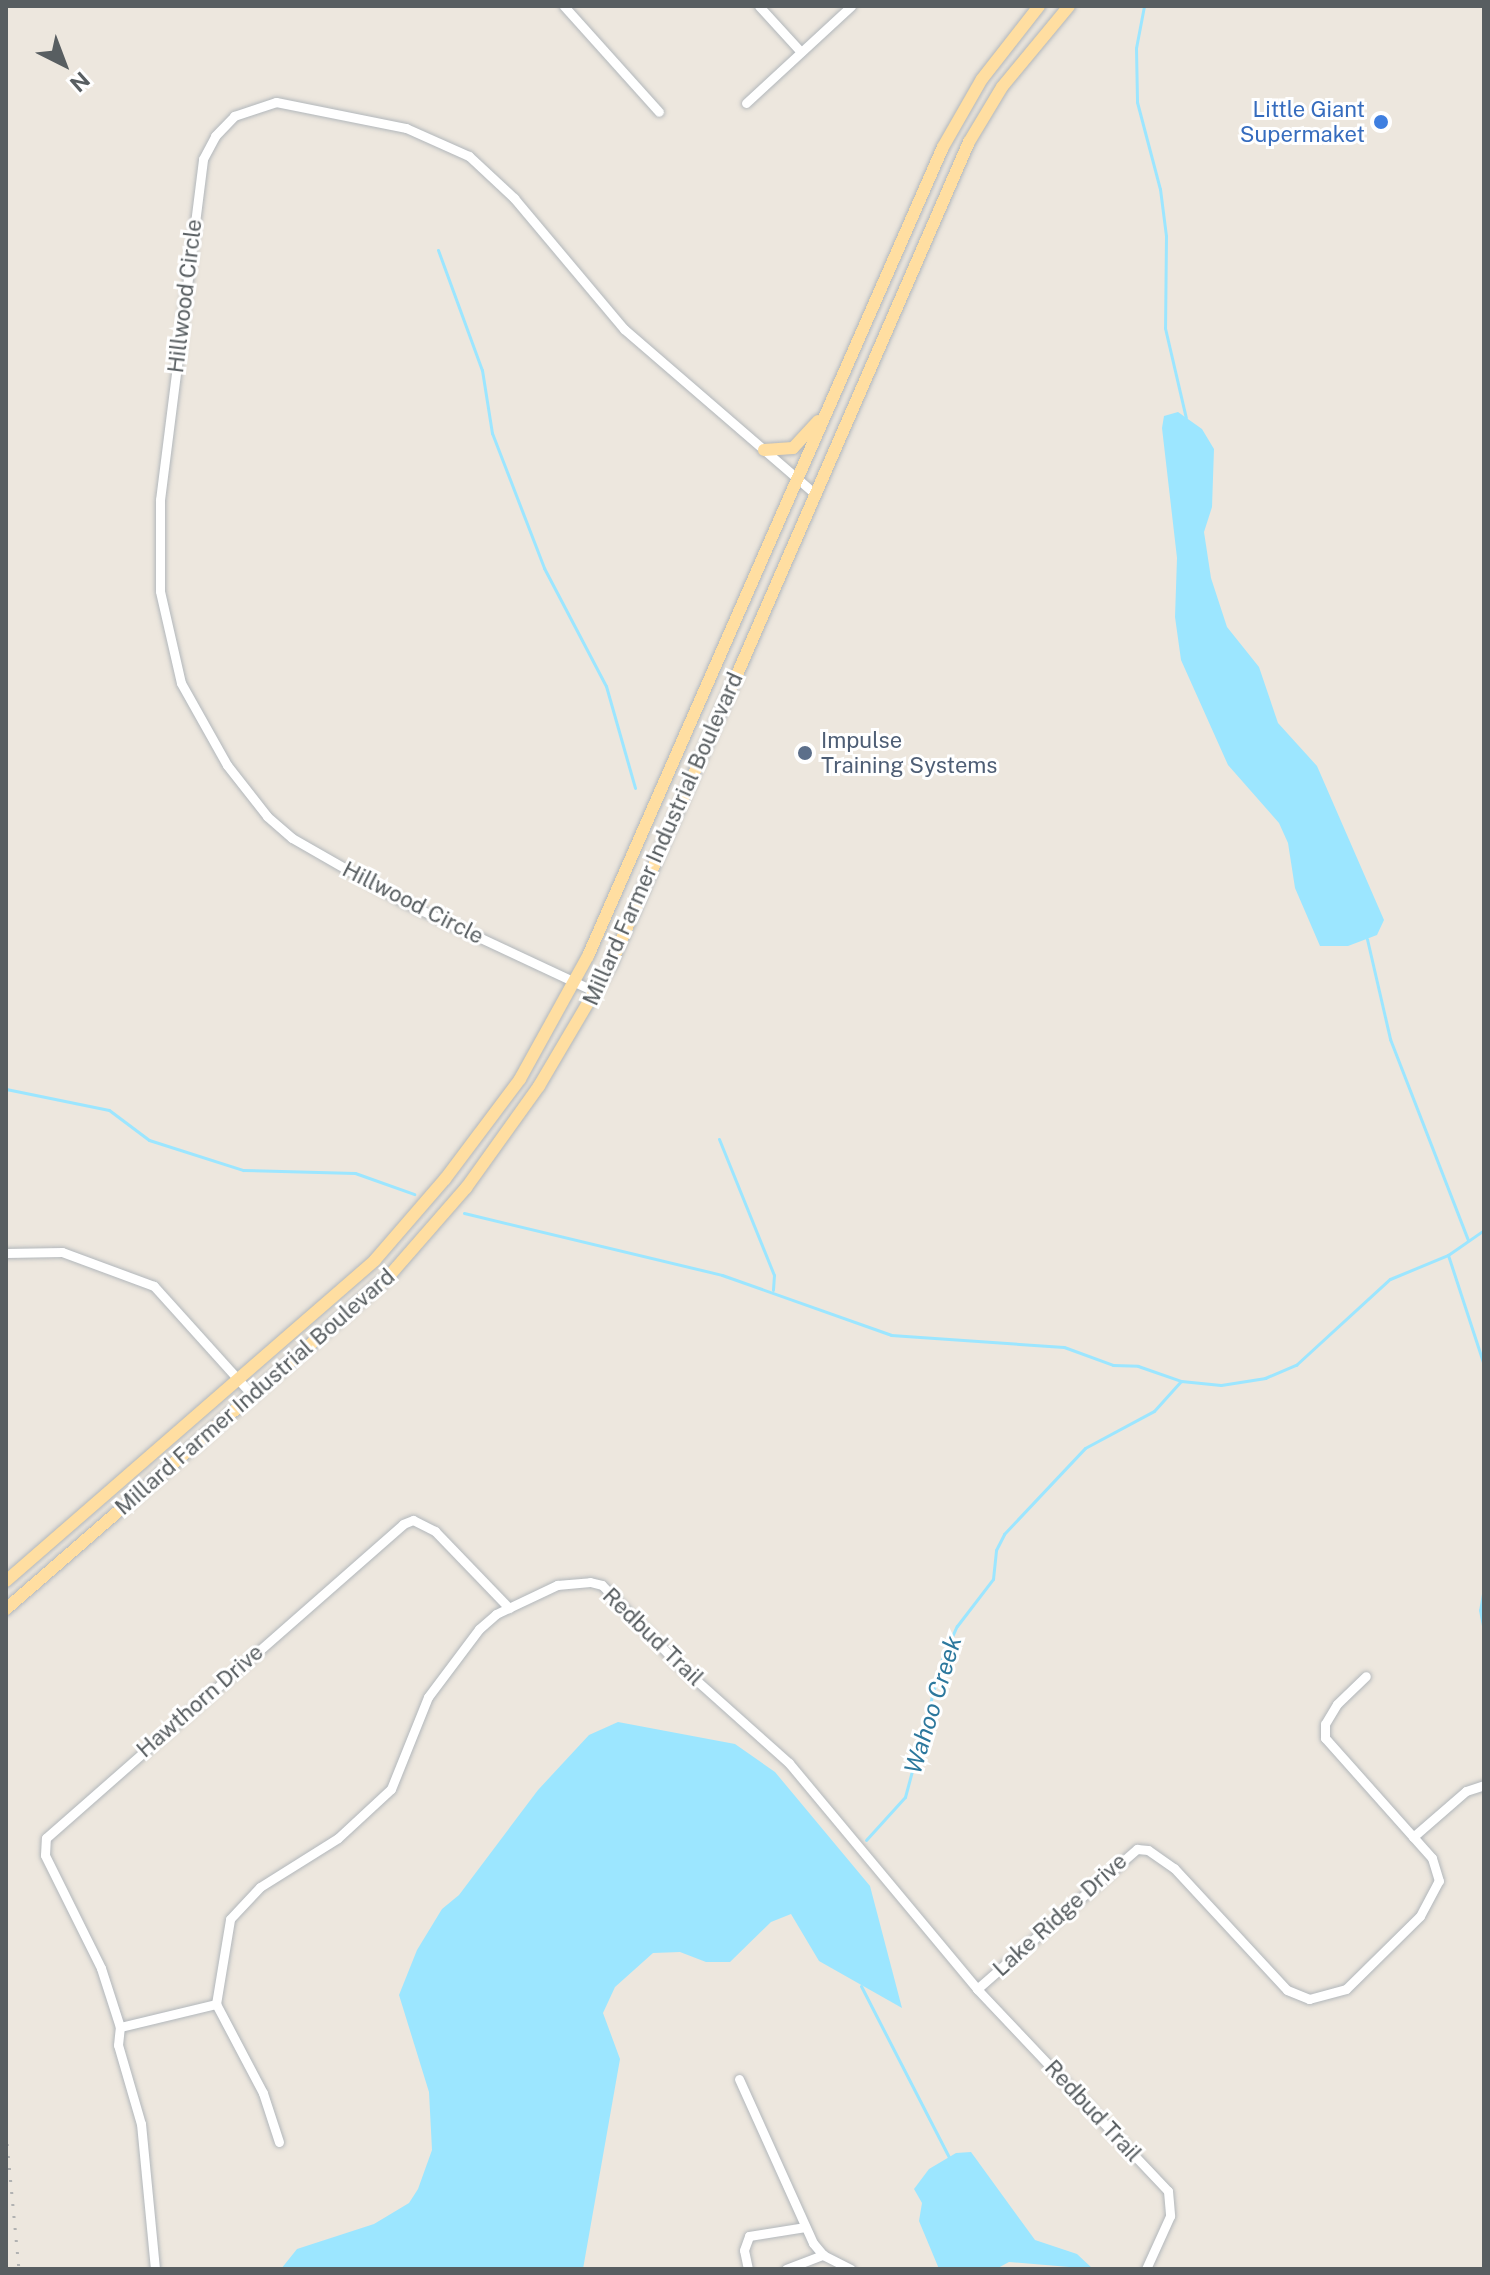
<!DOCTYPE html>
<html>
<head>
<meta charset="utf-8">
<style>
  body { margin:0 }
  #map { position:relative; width:1490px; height:2275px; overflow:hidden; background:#ede7de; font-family:"Public Sans",sans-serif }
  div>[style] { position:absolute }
  .water>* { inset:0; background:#9ce6ff }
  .stream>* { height:3px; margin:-1.5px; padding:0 1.5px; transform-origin:1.5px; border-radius:1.5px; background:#9ce6ff }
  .roads { filter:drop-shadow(0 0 2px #b2b7bb) drop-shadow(0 0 2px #b2b7bb) }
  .minor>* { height:9px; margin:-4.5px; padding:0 4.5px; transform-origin:4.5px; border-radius:4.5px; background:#fff }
  .major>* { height:12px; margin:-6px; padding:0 6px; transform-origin:6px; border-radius:6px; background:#ffdea1 }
  .rail>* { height:3px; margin-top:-1.5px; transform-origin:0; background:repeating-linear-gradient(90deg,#b1b2b2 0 2px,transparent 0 12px) }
  .dots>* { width:22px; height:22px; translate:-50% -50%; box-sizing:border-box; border:4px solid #fff; border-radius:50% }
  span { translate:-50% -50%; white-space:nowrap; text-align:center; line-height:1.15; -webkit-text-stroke:6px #fff; paint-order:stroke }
  .shop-label { font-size:22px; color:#366cbe }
  .right { translate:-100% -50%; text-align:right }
  .street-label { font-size:22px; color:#585e61 }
  .service-label { font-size:22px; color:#4e5e75 }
  .left { translate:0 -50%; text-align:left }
  .water-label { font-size:24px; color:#2c789d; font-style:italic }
  .frame { position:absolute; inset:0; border:8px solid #585e61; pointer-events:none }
  .north { position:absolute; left:24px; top:24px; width:80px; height:80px; -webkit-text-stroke:6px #fff; paint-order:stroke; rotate:138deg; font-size:22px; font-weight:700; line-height:32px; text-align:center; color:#585e61 }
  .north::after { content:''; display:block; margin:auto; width:28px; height:36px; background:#585e61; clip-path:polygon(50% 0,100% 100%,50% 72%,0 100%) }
</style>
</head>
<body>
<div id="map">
  <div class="water">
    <i style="clip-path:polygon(1178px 412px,1202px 429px,1214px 449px,1212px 507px,1204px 532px,1211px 578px,1227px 627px,1259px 667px,1278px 723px,1317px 766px,1384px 920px,1377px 935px,1348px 946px,1320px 946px,1295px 888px,1288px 843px,1279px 823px,1228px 765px,1181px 660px,1175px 617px,1177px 558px,1162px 428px,1164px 416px)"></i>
    <i style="clip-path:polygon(618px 1722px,735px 1744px,775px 1772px,870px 1886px,902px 2008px,819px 1961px,791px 1914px,771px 1922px,730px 1962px,706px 1962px,680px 1952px,653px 1953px,615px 1987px,603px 2013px,620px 2059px,583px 2269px,281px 2269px,297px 2249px,374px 2224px,409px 2203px,418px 2189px,432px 2150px,429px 2092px,399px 1995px,417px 1950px,442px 1909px,459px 1895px,538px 1790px,589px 1735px)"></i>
    <i style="clip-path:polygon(971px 2152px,1035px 2240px,1077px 2254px,1093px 2269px,1009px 2262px,996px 2269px,939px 2269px,919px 2221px,922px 2203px,914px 2189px,929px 2169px,956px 2153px)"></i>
  </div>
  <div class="stream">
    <i style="left:1144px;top:6px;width:43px;rotate:100.8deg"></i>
    <i style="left:1136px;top:48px;width:54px;rotate:88.9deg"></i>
    <i style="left:1137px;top:102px;width:90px;rotate:75.2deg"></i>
    <i style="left:1160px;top:189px;width:47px;rotate:82.7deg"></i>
    <i style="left:1166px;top:236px;width:92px;rotate:90.6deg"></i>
    <i style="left:1165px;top:328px;width:92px;rotate:76.9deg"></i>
    <i style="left:438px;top:250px;width:128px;rotate:69.9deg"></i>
    <i style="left:482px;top:370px;width:64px;rotate:81deg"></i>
    <i style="left:492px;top:433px;width:145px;rotate:68.9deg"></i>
    <i style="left:544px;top:568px;width:133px;rotate:62.3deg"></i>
    <i style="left:606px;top:686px;width:106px;rotate:74.1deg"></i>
    <i style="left:1367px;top:939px;width:103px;rotate:77deg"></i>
    <i style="left:1390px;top:1039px;width:216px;rotate:68.8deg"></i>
    <i style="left:6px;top:1089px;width:105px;rotate:11.5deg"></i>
    <i style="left:109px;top:1110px;width:50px;rotate:36.9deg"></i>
    <i style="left:149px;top:1140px;width:99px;rotate:17.7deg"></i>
    <i style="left:243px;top:1170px;width:112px;rotate:1.5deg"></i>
    <i style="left:355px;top:1173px;width:63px;rotate:19.6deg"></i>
    <i style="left:719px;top:1139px;width:147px;rotate:68deg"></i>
    <i style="left:774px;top:1275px;width:15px;rotate:94deg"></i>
    <i style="left:464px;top:1213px;width:265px;rotate:13.5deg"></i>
    <i style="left:722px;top:1275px;width:179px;rotate:19.5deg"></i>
    <i style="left:891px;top:1335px;width:173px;rotate:4deg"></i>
    <i style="left:1064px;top:1347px;width:52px;rotate:20.2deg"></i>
    <i style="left:1113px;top:1365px;width:25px;rotate:2deg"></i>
    <i style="left:1138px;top:1366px;width:46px;rotate:19.2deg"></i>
    <i style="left:1181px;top:1381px;width:40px;rotate:5.7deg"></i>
    <i style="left:1221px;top:1385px;width:45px;rotate:-9deg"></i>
    <i style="left:1265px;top:1378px;width:34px;rotate:-23deg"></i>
    <i style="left:1296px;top:1365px;width:127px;rotate:-42.5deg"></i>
    <i style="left:1390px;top:1279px;width:63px;rotate:-22.5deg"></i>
    <i style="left:1448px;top:1255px;width:44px;rotate:-34.8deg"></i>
    <i style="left:1448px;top:1255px;width:116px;rotate:71.9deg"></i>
    <i style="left:1484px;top:1588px;width:22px;rotate:100deg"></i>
    <i style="left:1480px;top:1610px;width:20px;rotate:79deg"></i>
    <i style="left:866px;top:1840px;width:58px;rotate:-47.8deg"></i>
    <i style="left:905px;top:1797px;width:143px;rotate:-75deg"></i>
    <i style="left:942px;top:1659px;width:36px;rotate:-66deg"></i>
    <i style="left:957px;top:1626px;width:59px;rotate:-52.5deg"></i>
    <i style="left:993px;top:1579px;width:29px;rotate:-84deg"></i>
    <i style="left:996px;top:1550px;width:18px;rotate:-63deg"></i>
    <i style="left:1004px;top:1534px;width:118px;rotate:-46.7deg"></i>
    <i style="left:1085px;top:1448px;width:78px;rotate:-28.2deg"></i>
    <i style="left:1154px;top:1411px;width:40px;rotate:-48deg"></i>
    <i style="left:861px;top:1986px;width:192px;rotate:62.8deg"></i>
  </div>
  <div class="roads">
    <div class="minor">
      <i style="left:564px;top:6px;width:142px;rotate:48.1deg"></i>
      <i style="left:759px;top:6px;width:62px;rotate:47.6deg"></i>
      <i style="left:746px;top:103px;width:143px;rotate:-42.7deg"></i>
      <i style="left:596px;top:992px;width:214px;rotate:-154.9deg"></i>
      <i style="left:402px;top:901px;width:127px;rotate:-150.2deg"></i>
      <i style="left:292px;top:838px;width:33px;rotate:-139deg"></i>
      <i style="left:267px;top:816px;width:65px;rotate:-128.1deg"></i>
      <i style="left:227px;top:765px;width:94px;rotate:-119.3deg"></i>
      <i style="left:181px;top:683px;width:94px;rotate:-102.9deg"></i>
      <i style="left:160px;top:591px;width:91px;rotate:-90deg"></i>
      <i style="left:160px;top:500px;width:344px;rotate:-82.8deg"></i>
      <i style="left:203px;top:159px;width:26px;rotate:-62deg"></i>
      <i style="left:215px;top:136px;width:28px;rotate:-46deg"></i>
      <i style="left:234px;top:116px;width:44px;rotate:-18.4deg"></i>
      <i style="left:276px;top:102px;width:133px;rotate:11.3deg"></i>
      <i style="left:406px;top:128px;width:69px;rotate:24deg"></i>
      <i style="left:469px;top:156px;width:62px;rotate:43deg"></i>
      <i style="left:514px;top:198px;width:171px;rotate:50deg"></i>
      <i style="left:624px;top:329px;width:252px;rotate:40.8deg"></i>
      <i style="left:6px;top:1253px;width:56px;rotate:-1deg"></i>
      <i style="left:62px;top:1252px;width:98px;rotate:20.3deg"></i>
      <i style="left:154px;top:1286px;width:148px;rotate:48deg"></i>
      <i style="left:1413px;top:1837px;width:70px;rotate:-41deg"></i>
      <i style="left:1466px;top:1791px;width:19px;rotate:-18deg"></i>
      <i style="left:977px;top:1989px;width:213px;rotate:-41.2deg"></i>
      <i style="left:1137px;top:1849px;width:11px;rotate:5deg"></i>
      <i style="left:1148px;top:1850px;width:32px;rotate:35deg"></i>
      <i style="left:1174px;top:1868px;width:166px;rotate:47.2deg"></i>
      <i style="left:1287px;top:1990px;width:24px;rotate:22deg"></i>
      <i style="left:1309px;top:1999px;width:38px;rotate:-15deg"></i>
      <i style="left:1346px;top:1989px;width:104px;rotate:-44.6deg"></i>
      <i style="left:1420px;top:1916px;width:40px;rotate:-62deg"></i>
      <i style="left:1439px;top:1881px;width:24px;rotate:-107deg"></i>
      <i style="left:1432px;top:1858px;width:161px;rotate:-131.7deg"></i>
      <i style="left:1325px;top:1738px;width:14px;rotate:-90deg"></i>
      <i style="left:1325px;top:1724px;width:23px;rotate:-59deg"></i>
      <i style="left:1337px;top:1704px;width:40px;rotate:-44deg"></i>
      <i style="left:120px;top:2027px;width:99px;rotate:-13.5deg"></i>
      <i style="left:739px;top:2079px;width:180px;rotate:65.7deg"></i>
      <i style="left:813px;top:2243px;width:16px;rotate:50deg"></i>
      <i style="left:823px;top:2255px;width:31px;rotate:27deg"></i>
      <i style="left:279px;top:2142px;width:52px;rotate:-108.1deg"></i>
      <i style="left:263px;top:2093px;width:101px;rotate:-117.8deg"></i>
      <i style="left:216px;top:2004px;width:86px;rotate:-80.6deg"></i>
      <i style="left:230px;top:1919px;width:44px;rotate:-46.8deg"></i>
      <i style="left:260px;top:1887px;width:92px;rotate:-32.1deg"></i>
      <i style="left:338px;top:1838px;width:72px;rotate:-42.8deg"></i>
      <i style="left:391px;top:1789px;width:99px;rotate:-68.1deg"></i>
      <i style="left:428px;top:1697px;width:85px;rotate:-53.1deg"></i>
      <i style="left:479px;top:1629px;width:23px;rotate:-41deg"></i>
      <i style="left:496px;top:1614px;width:68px;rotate:-25.4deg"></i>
      <i style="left:557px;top:1585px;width:33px;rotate:-5deg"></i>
      <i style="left:590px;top:1582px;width:12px;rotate:14deg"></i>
      <i style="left:602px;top:1585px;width:108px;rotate:46.1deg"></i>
      <i style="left:677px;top:1663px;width:150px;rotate:41.8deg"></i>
      <i style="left:789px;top:1763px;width:294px;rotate:50.2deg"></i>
      <i style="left:977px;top:1989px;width:278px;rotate:46.6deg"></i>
      <i style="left:1168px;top:2191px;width:25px;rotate:85deg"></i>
      <i style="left:1170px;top:2216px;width:58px;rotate:114.4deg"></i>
      <i style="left:155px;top:2269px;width:146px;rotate:-95.5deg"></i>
      <i style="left:141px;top:2124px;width:82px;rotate:-106.2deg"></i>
      <i style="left:118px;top:2045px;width:18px;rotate:-84deg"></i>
      <i style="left:120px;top:2027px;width:62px;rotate:-107.9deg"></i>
      <i style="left:101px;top:1968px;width:126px;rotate:-116.4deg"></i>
      <i style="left:45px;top:1855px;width:17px;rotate:-87deg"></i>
      <i style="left:46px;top:1838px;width:475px;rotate:-41.3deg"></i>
      <i style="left:403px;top:1524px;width:11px;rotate:-22deg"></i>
      <i style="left:413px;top:1520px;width:25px;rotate:27deg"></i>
      <i style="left:435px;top:1531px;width:107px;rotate:46.1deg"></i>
      <i style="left:748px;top:2269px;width:19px;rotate:-102deg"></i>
      <i style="left:744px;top:2250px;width:15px;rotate:-70deg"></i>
      <i style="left:749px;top:2236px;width:57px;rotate:-9.1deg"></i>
      <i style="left:786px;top:2269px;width:40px;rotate:-21deg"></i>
    </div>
    <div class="major">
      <i style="left:764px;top:450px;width:29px;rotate:-4deg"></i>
      <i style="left:793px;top:448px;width:37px;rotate:-47deg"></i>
      <i style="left:6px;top:1581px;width:489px;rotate:-41deg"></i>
      <i style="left:375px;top:1260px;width:107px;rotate:-49.2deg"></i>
      <i style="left:445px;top:1179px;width:125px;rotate:-53.1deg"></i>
      <i style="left:520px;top:1079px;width:141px;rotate:-61.1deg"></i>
      <i style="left:588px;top:956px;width:883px;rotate:-66.31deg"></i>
      <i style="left:943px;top:147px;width:78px;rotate:-60.2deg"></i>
      <i style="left:982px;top:79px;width:93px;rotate:-52deg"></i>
      <i style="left:6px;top:1609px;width:509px;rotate:-41.02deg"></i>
      <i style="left:390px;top:1275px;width:116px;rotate:-48.9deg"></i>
      <i style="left:466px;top:1188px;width:125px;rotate:-54.4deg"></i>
      <i style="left:539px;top:1086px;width:142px;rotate:-59.5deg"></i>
      <i style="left:611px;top:964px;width:897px;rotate:-66.47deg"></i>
      <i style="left:969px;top:142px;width:64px;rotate:-59deg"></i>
      <i style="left:1002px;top:87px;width:105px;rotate:-50.4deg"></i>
    </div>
  </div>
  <div class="rail">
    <i style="left:6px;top:2132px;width:138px;rotate:84.6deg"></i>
  </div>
  <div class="dots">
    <i style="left:1381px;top:122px;background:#3f7fe0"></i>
    <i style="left:805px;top:753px;background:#5c6f8a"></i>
  </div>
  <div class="shop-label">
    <span class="right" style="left:1365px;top:122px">Little Giant<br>Supermaket</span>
  </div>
  <div class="street-label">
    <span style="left:185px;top:296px;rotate:-83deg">Hillwood Circle</span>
    <span style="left:663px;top:839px;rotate:-66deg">Millard Farmer Industrial Boulevard</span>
    <span style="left:413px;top:903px;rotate:27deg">Hillwood Circle</span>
    <span style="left:255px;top:1392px;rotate:-41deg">Millard Farmer Industrial Boulevard</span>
    <span style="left:653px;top:1637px;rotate:44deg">Redbud Trail</span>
    <span style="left:200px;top:1701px;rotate:-41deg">Hawthorn Drive</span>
    <span style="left:1060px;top:1915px;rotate:-42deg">Lake Ridge Drive</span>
    <span style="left:1093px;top:2111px;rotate:47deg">Redbud Trail</span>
  </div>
  <div class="service-label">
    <span class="left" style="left:821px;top:753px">Impulse<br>Training Systems</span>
  </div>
  <div class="water-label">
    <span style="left:933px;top:1705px;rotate:-73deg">Wahoo Creek</span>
  </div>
  <div class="frame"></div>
  <div class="north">N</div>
</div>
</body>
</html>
